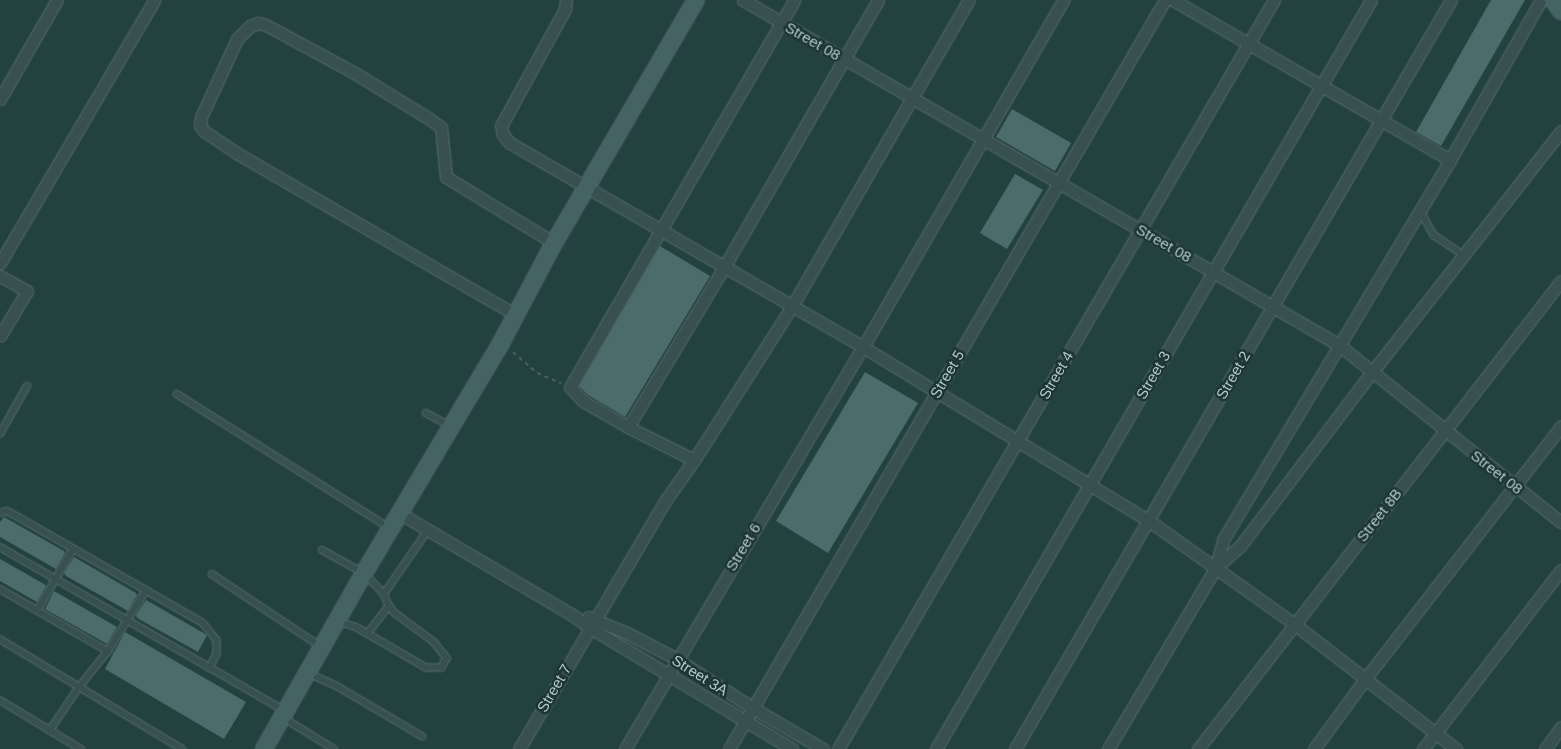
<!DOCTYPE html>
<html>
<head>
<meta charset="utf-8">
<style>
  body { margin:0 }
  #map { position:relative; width:1561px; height:749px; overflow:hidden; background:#23413f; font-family:Arial,sans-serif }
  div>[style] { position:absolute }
  .building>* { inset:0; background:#4c6c6b }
  .path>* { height:2px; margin-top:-1px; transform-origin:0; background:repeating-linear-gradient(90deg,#486255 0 4px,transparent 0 8px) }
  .roads { filter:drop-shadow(0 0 1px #566e6e) drop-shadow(0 0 1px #566e6e) }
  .lane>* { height:5.5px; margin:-2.75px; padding:0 2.75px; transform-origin:2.75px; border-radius:2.75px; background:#38504f }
  .street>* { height:11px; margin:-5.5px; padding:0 5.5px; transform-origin:5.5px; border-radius:5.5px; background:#38504f }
  .secondary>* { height:16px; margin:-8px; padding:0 8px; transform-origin:8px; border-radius:8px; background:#456364 }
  span { translate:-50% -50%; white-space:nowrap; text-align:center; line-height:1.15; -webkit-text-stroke:5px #1d3535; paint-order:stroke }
  .street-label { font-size:15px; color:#b4cbcb }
</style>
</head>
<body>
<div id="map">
  <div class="building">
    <i style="clip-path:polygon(1491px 0,1525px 0,1441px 146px,1416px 132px)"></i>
    <i style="clip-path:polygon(1012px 109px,1071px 143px,1055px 171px,996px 137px)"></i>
    <i style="clip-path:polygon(1015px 174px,1043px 190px,1007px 249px,980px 233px)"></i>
    <i style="clip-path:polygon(660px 246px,710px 276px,625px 417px,588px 395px,579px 386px)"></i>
    <i style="clip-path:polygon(865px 372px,918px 403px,828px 553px,776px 521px)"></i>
    <i style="clip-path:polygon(4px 517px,64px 551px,65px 553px,56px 569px,0 537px,0 522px)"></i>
    <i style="clip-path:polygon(74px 557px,136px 593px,137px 595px,128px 611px,66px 576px,64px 573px)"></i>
    <i style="clip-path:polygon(0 559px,44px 584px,46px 586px,37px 602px,0 581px)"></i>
    <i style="clip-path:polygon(54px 591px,117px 627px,107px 644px,45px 609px)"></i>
    <i style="clip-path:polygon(146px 600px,207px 635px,198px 652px,137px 618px,136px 615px)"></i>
    <i style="clip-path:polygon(125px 632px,246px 702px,224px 739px,105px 669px)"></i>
  </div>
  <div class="path">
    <i style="left:513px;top:352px;width:32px;rotate:41deg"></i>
    <i style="left:537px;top:373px;width:26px;rotate:23deg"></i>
  </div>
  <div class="roads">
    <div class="lane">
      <i style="left:1420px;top:210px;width:29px;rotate:61deg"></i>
      <i style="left:1434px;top:235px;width:36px;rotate:34deg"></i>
      <i style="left:177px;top:394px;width:252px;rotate:32.2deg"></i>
      <i style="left:426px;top:413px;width:27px;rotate:28deg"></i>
      <i style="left:0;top:434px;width:55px;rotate:-60.6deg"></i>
      <i style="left:0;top:513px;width:7px;rotate:-16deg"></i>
      <i style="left:7px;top:511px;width:15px;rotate:28deg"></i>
      <i style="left:20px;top:518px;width:211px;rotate:29.8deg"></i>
      <i style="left:203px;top:623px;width:22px;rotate:51deg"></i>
      <i style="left:217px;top:640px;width:14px;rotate:90deg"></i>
      <i style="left:217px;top:654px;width:16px;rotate:117deg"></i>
      <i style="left:0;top:547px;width:327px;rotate:29.9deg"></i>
      <i style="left:322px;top:550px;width:48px;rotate:28.7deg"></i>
      <i style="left:364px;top:573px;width:29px;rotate:46deg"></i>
      <i style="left:384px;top:594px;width:13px;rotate:67deg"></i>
      <i style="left:389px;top:606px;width:9px;rotate:49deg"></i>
      <i style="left:395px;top:613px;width:49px;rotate:36.6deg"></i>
      <i style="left:434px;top:642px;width:21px;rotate:51deg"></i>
      <i style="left:447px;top:658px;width:11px;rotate:117deg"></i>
      <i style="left:442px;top:668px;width:16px;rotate:180deg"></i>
      <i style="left:426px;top:668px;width:80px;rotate:-149.9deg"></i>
      <i style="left:357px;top:628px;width:19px;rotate:-162deg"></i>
      <i style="left:212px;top:574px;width:130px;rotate:33.7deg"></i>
      <i style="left:0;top:589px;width:125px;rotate:29.9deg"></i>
      <i style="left:384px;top:594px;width:78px;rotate:-55.5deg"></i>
      <i style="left:37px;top:611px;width:72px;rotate:-59.9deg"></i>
      <i style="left:367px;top:634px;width:36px;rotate:-52deg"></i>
      <i style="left:0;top:639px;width:213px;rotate:31.1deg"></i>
      <i style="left:308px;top:673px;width:32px;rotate:24deg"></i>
      <i style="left:337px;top:686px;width:99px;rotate:30.5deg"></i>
      <i style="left:0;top:700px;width:95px;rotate:31.2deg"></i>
      <i style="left:284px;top:718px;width:59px;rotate:31.8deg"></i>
      <i style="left:50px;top:730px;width:52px;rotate:-56deg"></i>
      <i style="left:79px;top:687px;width:46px;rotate:-51.1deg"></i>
      <i style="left:108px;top:651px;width:70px;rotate:-57.9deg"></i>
    </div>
    <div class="street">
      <i style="left:566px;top:0;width:9px;rotate:96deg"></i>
      <i style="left:565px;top:9px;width:133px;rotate:118.7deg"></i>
      <i style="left:501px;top:126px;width:9px;rotate:77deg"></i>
      <i style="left:503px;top:135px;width:11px;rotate:49deg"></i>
      <i style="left:510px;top:143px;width:408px;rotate:30deg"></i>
      <i style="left:863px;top:347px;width:333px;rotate:31.3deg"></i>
      <i style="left:1148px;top:520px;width:178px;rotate:35.4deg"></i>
      <i style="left:1293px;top:623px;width:206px;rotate:37.7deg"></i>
      <i style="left:743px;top:0;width:689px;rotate:30.06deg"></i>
      <i style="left:1339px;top:345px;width:284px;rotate:38.6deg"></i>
      <i style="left:1173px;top:0;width:320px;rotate:30deg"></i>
      <i style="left:0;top:99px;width:114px;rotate:-60.1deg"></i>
      <i style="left:0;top:263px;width:305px;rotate:-59.6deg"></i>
      <i style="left:0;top:276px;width:31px;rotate:29deg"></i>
      <i style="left:27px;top:291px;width:52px;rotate:121deg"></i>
      <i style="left:516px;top:315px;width:325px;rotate:-149.9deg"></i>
      <i style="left:235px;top:152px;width:37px;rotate:-146deg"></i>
      <i style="left:204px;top:131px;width:7px;rotate:-124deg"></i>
      <i style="left:200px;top:125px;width:8px;rotate:-83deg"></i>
      <i style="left:201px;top:117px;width:86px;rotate:-65.2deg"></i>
      <i style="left:237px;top:39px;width:18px;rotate:-45deg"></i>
      <i style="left:250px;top:26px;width:9px;rotate:-21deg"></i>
      <i style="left:258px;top:23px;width:8px;rotate:14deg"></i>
      <i style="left:266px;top:25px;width:99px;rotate:28.4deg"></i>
      <i style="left:353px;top:72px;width:88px;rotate:31.5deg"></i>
      <i style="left:428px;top:118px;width:16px;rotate:35deg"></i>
      <i style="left:441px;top:127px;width:50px;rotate:84.3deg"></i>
      <i style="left:446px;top:177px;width:127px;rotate:31.4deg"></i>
      <i style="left:628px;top:427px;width:187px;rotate:-59deg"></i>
      <i style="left:724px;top:267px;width:308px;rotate:-60deg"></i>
      <i style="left:694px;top:460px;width:74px;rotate:-153.4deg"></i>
      <i style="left:628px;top:427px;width:52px;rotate:-150deg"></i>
      <i style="left:583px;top:401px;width:19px;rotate:-133deg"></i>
      <i style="left:570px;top:387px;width:447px;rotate:-59.9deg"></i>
      <i style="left:401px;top:514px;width:197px;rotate:30.5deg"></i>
      <i style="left:571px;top:614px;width:22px;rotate:36deg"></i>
      <i style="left:589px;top:627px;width:237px;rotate:31deg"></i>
      <i style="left:1216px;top:567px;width:33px;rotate:-41deg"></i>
      <i style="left:1241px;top:545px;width:217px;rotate:-52.9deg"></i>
      <i style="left:1372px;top:372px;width:306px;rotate:-51.9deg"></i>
      <i style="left:588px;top:617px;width:42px;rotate:22.3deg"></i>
      <i style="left:627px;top:633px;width:56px;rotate:27.5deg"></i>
      <i style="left:677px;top:659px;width:90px;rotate:32.8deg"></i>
      <i style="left:753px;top:708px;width:81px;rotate:30.4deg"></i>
      <i style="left:519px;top:749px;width:288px;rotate:-59.5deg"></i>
      <i style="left:665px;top:501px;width:50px;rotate:-54.7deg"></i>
      <i style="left:694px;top:460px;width:183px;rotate:-57.5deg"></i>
      <i style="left:792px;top:306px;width:354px;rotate:-60deg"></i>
      <i style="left:625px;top:749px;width:467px;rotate:-59.4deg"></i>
      <i style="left:863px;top:347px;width:401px;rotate:-60deg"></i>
      <i style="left:729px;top:749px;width:867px;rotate:-59.8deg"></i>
      <i style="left:838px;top:749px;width:867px;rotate:-59.8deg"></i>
      <i style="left:936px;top:749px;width:866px;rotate:-59.85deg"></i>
      <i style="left:1015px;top:749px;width:867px;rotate:-59.8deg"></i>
      <i style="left:1108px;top:749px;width:212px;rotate:-59.3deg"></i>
      <i style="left:1216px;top:567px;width:30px;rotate:-75deg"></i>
      <i style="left:1224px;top:538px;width:440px;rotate:-59.1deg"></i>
      <i style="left:1450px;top:160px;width:184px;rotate:-60.4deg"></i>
      <i style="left:1198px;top:749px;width:592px;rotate:-52.2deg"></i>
      <i style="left:1314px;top:749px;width:87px;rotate:-53.9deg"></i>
      <i style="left:1365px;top:679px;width:320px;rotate:-52.2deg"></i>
      <i style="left:1423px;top:749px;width:226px;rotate:-52.4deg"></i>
      <i style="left:1545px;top:749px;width:27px;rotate:-54deg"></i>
    </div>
    <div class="secondary">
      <i style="left:1553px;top:0;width:14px;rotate:54deg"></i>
      <i style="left:264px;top:749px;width:202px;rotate:-60.4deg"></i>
      <i style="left:364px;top:573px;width:268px;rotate:-59.2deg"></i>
      <i style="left:501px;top:343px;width:113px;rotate:-62.1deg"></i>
      <i style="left:554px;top:243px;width:281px;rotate:-59.7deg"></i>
    </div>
  </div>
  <div class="street-label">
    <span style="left:813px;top:41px;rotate:30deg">Street 08</span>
    <span style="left:1164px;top:243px;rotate:30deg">Street 08</span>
    <span style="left:947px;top:374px;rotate:-60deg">Street 5</span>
    <span style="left:1056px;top:375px;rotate:-60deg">Street 4</span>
    <span style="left:1153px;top:375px;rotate:-60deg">Street 3</span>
    <span style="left:1233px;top:375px;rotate:-60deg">Street 2</span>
    <span style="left:1497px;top:472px;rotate:38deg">Street 08</span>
    <span style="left:1379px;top:515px;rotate:-52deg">Street 8B</span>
    <span style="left:743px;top:547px;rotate:-59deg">Street 6</span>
    <span style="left:700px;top:675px;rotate:32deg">Street 3A</span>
    <span style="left:554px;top:688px;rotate:-60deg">Street 7</span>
  </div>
</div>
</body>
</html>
